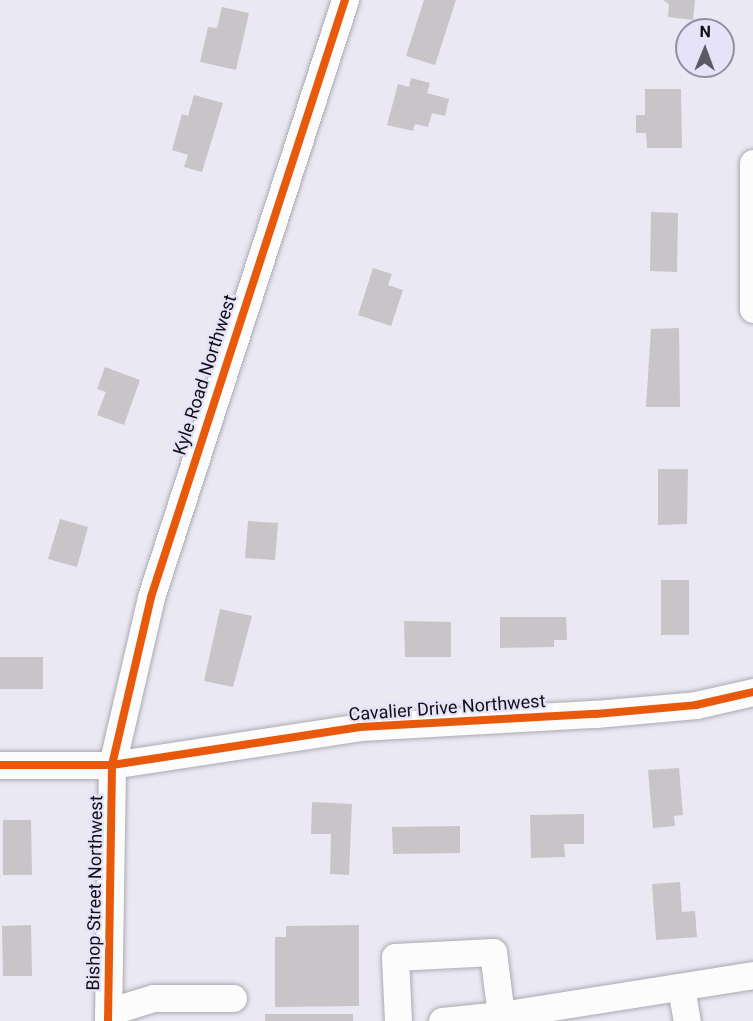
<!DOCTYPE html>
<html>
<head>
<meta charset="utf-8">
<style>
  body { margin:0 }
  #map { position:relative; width:753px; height:1021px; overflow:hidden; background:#eae8f3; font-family:Roboto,sans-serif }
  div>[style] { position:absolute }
  .building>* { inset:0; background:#c9c4c8 }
  .roads { filter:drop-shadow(0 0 2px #aba9b2) drop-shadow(0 0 2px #aba9b2) }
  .minor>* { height:27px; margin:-13.5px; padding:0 13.5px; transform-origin:13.5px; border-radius:13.5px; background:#fcfcfd }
  .cycleway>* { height:8px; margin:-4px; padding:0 4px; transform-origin:4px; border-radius:4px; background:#e8590c }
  span { translate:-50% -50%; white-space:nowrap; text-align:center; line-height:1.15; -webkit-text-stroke:4.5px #e6e3f8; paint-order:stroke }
  .street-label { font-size:18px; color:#100f16 }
  .north { position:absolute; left:675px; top:18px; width:60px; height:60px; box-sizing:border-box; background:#e6e3f8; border:2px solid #908e9e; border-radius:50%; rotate:1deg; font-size:16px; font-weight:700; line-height:24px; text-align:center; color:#100f16 }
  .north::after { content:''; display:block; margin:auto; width:21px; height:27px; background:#5c5b63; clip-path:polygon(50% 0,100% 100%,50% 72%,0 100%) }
</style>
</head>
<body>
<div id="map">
  <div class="building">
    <i style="clip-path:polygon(424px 0,456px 0,435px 65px,406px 56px)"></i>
    <i style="clip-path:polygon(663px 0,695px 0,693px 20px,668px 17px,669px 4px)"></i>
    <i style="clip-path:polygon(222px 7px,249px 13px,236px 70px,200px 62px,208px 27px,217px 28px)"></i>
    <i style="clip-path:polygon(411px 78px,430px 83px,427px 93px,449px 99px,445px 116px,432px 113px,428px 127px,415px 124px,413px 131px,387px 125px,398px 84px,409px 87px)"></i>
    <i style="clip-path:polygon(645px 89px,681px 89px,682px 148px,647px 148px,646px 133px,636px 133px,636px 115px,645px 115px)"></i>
    <i style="clip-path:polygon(194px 95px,223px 103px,202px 172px,184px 167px,188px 155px,172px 150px,182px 114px,188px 116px)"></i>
    <i style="clip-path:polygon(651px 212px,678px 213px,677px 272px,650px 271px)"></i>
    <i style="clip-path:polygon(373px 268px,392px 274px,388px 285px,403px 290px,391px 326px,358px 315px)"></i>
    <i style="clip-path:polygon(679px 328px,680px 407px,646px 407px,651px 329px)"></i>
    <i style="clip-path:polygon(105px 367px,140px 380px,124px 425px,97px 415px,106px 392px,97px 389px)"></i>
    <i style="clip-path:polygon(658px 469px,688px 469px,687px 524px,658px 525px)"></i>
    <i style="clip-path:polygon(60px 519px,88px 527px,77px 567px,48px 559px)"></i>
    <i style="clip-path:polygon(248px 521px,278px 523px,275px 560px,245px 558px)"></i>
    <i style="clip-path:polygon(661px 580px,689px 580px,689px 635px,661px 635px)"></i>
    <i style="clip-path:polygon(220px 609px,252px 616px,233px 687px,204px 681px)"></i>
    <i style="clip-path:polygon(500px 617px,566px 617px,567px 640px,554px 640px,554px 647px,500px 648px)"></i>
    <i style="clip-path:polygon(404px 621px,451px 622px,451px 657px,405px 657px)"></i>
    <i style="clip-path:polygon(0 657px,43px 657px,43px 689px,0 689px)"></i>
    <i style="clip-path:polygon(679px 768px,683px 815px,674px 816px,675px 826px,653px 828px,648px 770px)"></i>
    <i style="clip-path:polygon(312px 802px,352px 804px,349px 875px,330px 874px,331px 834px,311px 834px)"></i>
    <i style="clip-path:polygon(584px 814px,584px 844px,564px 844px,565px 857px,531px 858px,530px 815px)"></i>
    <i style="clip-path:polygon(3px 820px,31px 820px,32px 875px,3px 875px)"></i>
    <i style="clip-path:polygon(460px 826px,460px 853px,393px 854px,392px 827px)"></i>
    <i style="clip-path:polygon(680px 882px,682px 912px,695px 911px,697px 937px,656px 940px,652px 884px)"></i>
    <i style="clip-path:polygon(31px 925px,32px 976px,3px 976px,2px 926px)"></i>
    <i style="clip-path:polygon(359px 925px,359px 1006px,275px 1007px,275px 937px,286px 937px,286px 926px)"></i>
    <i style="clip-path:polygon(265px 1014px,353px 1014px,353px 1021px,265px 1021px)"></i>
  </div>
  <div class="roads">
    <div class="minor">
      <i style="left:753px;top:163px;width:146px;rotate:90deg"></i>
      <i style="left:0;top:765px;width:112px"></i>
      <i style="left:112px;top:765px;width:251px;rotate:-8.7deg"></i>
      <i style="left:360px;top:727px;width:236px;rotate:-3.2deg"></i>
      <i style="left:596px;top:714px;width:100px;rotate:-5.1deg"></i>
      <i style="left:696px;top:705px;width:58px;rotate:-12.8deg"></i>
      <i style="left:681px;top:988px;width:34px;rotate:80deg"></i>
      <i style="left:108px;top:1012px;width:47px;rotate:-17.3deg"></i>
      <i style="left:153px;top:998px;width:80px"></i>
      <i style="left:108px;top:1021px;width:256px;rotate:-89.1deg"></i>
      <i style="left:112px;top:765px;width:172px;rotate:-76.9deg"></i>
      <i style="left:151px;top:597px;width:628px;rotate:-72deg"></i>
      <i style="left:398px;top:1021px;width:64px;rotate:-92.7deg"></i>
      <i style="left:395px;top:957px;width:98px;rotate:-2.9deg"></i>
      <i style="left:493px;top:952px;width:64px;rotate:82.8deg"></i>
      <i style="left:501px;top:1015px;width:255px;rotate:-9deg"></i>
      <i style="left:442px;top:1021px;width:59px;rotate:-5.8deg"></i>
    </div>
  </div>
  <div class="cycleway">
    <i style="left:0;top:765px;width:112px"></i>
    <i style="left:112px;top:765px;width:251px;rotate:-8.7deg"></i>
    <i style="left:360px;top:727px;width:236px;rotate:-3.2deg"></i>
    <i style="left:596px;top:714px;width:100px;rotate:-5.1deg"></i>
    <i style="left:696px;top:705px;width:58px;rotate:-12.8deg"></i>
    <i style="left:108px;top:1021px;width:256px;rotate:-89.1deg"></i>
    <i style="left:112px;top:765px;width:172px;rotate:-76.9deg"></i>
    <i style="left:151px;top:597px;width:628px;rotate:-72deg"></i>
  </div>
  <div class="street-label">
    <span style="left:205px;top:375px;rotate:-72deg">Kyle Road Northwest</span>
    <span style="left:447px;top:708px;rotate:-4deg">Cavalier Drive Northwest</span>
    <span style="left:95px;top:893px;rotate:-89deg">Bishop Street Northwest</span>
  </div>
  <div class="north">N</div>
</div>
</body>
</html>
